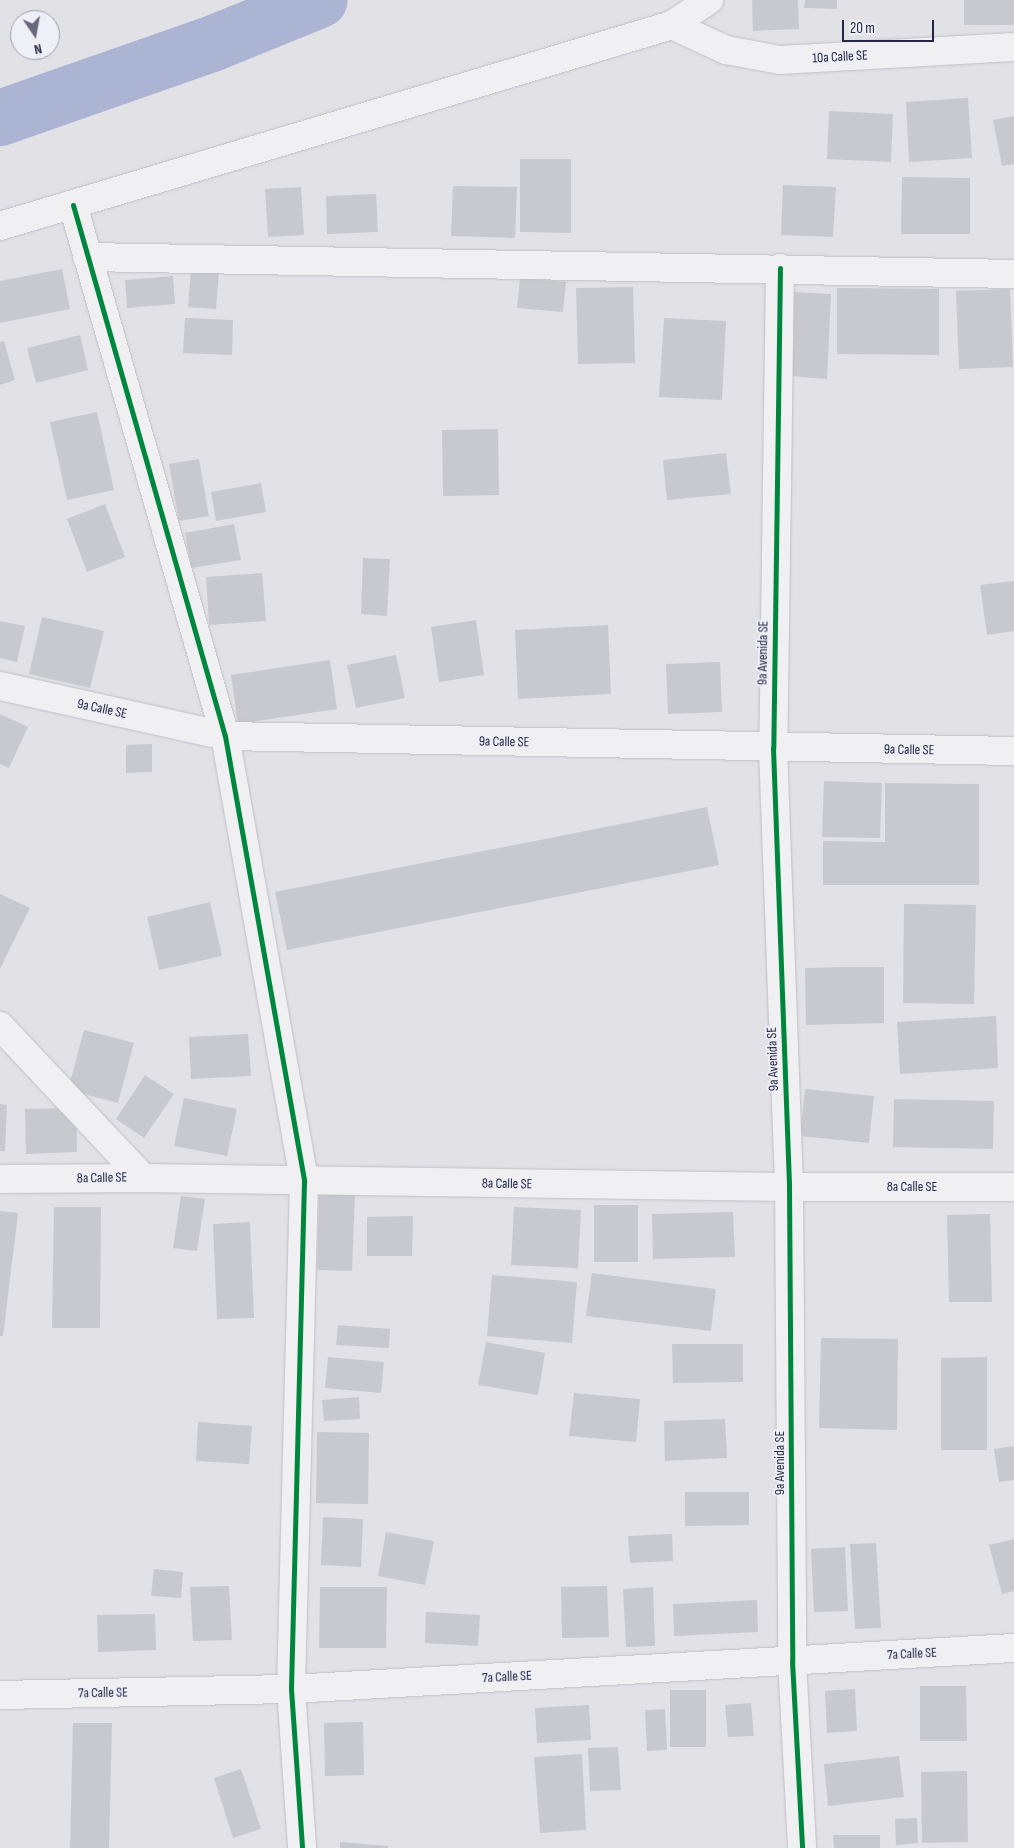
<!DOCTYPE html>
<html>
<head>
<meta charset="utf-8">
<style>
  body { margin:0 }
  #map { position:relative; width:1014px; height:1848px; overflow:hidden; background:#e1e1e6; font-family:"Sofia Sans Condensed",sans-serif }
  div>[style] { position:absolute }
  .river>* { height:56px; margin:-28px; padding:0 28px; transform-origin:28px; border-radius:28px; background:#acb4d4 }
  .building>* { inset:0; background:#c8c8cf }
  .roads { filter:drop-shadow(0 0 1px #bebec4) drop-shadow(0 0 1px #bebec4) }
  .minor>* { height:28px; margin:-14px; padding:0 14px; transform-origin:14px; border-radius:14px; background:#f0f0f3 }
  .cycleway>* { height:5px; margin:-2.5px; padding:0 2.5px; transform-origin:2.5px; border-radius:2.5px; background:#00873e }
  span { translate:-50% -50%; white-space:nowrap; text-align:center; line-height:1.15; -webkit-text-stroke:4px #eeeff7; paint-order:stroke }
  .street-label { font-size:14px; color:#252842 }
  .north { position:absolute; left:10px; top:10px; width:50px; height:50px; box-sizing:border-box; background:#eeeff7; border:1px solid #9e9faf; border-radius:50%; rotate:168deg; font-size:14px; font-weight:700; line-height:20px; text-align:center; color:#252842 }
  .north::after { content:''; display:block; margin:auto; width:18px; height:22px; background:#67697b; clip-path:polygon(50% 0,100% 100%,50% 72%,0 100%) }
  .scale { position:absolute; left:842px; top:20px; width:92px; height:22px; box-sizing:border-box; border:2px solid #252842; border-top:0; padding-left:6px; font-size:15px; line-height:18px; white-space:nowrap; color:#252842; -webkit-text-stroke:4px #eeeff7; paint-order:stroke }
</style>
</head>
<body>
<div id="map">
  <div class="river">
    <i style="left:0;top:118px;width:227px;rotate:-19.3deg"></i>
    <i style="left:214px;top:43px;width:114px;rotate:-22.1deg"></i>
  </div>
  <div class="building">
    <i style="clip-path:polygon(752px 0,798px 0,799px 29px,753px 31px)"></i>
    <i style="clip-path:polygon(805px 0,837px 0,837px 9px,804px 8px)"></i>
    <i style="clip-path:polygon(964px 0,1014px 0,1014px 25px,964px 25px)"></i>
    <i style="clip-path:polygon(968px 98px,972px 158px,909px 162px,906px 102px)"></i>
    <i style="clip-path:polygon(829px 111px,893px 114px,891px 162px,827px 159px)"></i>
    <i style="clip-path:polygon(1014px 116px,1014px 164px,1002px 166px,993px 120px)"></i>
    <i style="clip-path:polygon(520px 159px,571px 159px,571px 233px,520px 232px)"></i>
    <i style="clip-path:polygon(902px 177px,970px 178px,970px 234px,901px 234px)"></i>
    <i style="clip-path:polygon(783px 185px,836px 187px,833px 237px,781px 235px)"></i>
    <i style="clip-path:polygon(453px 186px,517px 187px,515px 238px,451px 236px)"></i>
    <i style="clip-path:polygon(301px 187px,304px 235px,268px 237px,265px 189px)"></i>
    <i style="clip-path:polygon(376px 194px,378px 232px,327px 234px,326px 196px)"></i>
    <i style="clip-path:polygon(62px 269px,70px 309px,0 323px,0 281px)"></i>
    <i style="clip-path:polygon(191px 269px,219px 271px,216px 309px,188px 307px)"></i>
    <i style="clip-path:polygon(173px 276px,175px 304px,127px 308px,125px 280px)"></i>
    <i style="clip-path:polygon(520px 278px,566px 282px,563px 312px,517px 308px)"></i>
    <i style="clip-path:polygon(633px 287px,635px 363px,578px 364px,576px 288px)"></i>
    <i style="clip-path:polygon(837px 288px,939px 289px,939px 355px,837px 354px)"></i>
    <i style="clip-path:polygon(1010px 289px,1013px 367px,959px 369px,956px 291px)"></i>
    <i style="clip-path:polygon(792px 292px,831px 294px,827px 379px,789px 376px)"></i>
    <i style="clip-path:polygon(185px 318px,233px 320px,232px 355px,183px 353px)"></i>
    <i style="clip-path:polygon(664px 318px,726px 321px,722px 400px,659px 397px)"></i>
    <i style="clip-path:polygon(80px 335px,88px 370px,36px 383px,27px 348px)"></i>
    <i style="clip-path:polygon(4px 341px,15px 380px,0 385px,0 342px)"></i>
    <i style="clip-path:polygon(97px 412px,114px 490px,67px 500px,50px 422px)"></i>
    <i style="clip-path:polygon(498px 429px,499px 495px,443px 496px,442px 430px)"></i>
    <i style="clip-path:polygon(726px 453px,731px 494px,667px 500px,663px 460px)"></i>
    <i style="clip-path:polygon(199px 459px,209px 516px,179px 521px,169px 464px)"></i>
    <i style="clip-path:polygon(261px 483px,266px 512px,216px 521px,211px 492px)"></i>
    <i style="clip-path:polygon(105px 504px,125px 557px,87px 572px,67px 519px)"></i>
    <i style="clip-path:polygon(234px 524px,241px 560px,191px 568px,185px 533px)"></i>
    <i style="clip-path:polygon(363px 558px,390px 559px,387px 616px,361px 614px)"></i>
    <i style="clip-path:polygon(262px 573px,266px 621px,209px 625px,206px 577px)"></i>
    <i style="clip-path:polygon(1014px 581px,1014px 631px,987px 635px,980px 585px)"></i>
    <i style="clip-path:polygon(42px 617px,104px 631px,90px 688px,29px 674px)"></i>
    <i style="clip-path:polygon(476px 620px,484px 675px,439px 682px,431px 627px)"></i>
    <i style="clip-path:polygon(0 621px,25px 626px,17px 662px,0 658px)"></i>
    <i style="clip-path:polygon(608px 625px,611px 694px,518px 699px,515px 630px)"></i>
    <i style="clip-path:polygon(396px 655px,405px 698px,356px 708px,347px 665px)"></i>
    <i style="clip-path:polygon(330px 660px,337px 709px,238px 724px,231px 675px)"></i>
    <i style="clip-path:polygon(720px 662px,722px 712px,668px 714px,666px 664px)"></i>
    <i style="clip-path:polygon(0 714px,28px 727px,9px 768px,0 764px)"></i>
    <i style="clip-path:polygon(152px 744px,152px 772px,126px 773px,126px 745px)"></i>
    <i style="clip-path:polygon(824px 781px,882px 783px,880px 838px,822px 837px)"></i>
    <i style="clip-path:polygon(885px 783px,979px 784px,979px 885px,823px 885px,823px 841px,885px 842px)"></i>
    <i style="clip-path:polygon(707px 807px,719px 865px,287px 950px,275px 892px)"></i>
    <i style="clip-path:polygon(0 894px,30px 908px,0 969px)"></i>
    <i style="clip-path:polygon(210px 902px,222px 956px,159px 970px,147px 917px)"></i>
    <i style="clip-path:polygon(904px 904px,976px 905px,974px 1004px,903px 1003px)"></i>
    <i style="clip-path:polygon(843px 967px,884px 967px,884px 1023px,806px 1025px,805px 968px)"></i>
    <i style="clip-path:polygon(996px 1016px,998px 1068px,900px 1074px,897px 1022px)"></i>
    <i style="clip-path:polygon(84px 1030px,134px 1043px,118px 1103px,68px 1090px)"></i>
    <i style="clip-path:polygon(248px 1034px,251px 1076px,191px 1079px,189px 1037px)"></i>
    <i style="clip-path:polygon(145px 1075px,174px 1094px,144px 1138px,116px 1119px)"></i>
    <i style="clip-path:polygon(805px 1089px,874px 1096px,869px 1143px,800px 1136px)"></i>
    <i style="clip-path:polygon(184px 1098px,237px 1109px,227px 1156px,174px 1146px)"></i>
    <i style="clip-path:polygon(894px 1099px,994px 1101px,993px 1149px,893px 1147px)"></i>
    <i style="clip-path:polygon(0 1104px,7px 1105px,5px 1151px,0 1151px)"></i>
    <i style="clip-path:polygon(76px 1108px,77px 1152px,26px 1154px,25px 1109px)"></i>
    <i style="clip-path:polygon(319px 1193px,355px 1194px,352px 1271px,317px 1270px)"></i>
    <i style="clip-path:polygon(181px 1196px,205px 1199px,197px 1251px,173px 1248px)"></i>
    <i style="clip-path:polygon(594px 1205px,638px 1205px,638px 1262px,594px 1262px)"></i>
    <i style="clip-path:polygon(54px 1207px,101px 1207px,100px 1328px,52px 1328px)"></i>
    <i style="clip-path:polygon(514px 1207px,581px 1210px,578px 1268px,511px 1265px)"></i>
    <i style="clip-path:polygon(0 1211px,18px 1213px,3px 1336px,0 1336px)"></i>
    <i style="clip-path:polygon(733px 1212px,735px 1257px,653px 1259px,652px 1214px)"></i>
    <i style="clip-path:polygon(990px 1214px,992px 1302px,949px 1302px,947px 1215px)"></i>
    <i style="clip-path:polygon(413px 1216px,412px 1256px,367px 1256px,367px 1217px)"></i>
    <i style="clip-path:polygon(250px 1222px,254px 1318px,217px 1319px,213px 1224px)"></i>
    <i style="clip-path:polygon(592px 1273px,716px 1289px,711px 1331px,586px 1316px)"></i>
    <i style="clip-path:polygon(492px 1275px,577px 1282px,572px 1343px,487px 1336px)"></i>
    <i style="clip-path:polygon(338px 1325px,390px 1329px,389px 1348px,336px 1345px)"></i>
    <i style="clip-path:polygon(821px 1338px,898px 1339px,897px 1430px,819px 1428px)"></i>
    <i style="clip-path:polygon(486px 1342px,545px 1353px,538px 1395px,478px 1385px)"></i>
    <i style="clip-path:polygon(672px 1344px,743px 1344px,743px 1382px,673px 1383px)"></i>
    <i style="clip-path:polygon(328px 1357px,384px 1362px,381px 1393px,325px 1388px)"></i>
    <i style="clip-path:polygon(987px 1357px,987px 1450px,941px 1450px,941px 1358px)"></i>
    <i style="clip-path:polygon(574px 1393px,640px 1399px,636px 1442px,569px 1436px)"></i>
    <i style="clip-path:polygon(359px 1397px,360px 1419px,324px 1421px,322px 1400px)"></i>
    <i style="clip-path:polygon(725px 1419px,727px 1458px,665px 1461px,664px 1421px)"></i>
    <i style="clip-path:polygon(198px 1422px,252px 1426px,249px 1464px,196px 1461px)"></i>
    <i style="clip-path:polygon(317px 1432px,369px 1433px,368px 1504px,316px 1503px)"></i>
    <i style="clip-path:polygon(1014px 1446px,1014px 1480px,999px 1482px,994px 1449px)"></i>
    <i style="clip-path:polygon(685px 1492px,749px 1492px,749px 1525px,685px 1526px)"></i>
    <i style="clip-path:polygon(323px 1517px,363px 1519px,361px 1567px,321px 1565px)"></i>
    <i style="clip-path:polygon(386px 1532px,434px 1541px,425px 1585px,378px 1576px)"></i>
    <i style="clip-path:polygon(672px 1534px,673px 1561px,630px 1563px,628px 1536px)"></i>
    <i style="clip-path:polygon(1014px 1539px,1014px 1591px,1002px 1594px,989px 1545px)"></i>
    <i style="clip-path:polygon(876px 1543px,881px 1628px,855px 1629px,850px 1544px)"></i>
    <i style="clip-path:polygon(845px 1547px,848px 1611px,814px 1612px,811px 1549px)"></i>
    <i style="clip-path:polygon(154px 1569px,183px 1572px,181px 1598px,151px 1596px)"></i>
    <i style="clip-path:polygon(229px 1586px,232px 1640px,193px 1641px,190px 1587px)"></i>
    <i style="clip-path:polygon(607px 1586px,609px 1637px,562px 1638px,561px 1587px)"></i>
    <i style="clip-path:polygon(320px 1587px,387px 1587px,386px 1648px,319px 1648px)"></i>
    <i style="clip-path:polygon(653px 1587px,655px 1646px,626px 1647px,623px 1589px)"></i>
    <i style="clip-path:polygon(757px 1600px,758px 1632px,674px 1636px,673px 1604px)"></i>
    <i style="clip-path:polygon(426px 1612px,480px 1615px,478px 1646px,425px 1643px)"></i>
    <i style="clip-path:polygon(155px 1614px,156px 1650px,98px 1652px,97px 1615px)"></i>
    <i style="clip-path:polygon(920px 1686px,966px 1686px,967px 1741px,920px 1741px)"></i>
    <i style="clip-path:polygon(855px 1689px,857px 1731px,827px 1733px,825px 1691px)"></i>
    <i style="clip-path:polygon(670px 1690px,706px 1690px,706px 1747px,670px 1747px)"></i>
    <i style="clip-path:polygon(751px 1703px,754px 1736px,728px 1737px,725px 1705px)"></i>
    <i style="clip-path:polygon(589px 1705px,591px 1740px,537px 1743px,535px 1708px)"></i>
    <i style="clip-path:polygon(665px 1709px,667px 1750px,647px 1751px,645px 1710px)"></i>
    <i style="clip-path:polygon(363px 1722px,364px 1775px,325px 1776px,324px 1723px)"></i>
    <i style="clip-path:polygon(73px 1723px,112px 1723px,109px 1848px,70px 1848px)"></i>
    <i style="clip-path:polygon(618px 1747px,621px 1790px,590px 1791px,588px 1748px)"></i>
    <i style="clip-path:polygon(582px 1754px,586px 1830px,540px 1833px,534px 1757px)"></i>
    <i style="clip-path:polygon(899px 1756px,904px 1797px,828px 1806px,824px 1764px)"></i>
    <i style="clip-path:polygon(241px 1769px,261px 1829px,233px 1838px,214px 1778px)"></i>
    <i style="clip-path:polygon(967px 1771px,968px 1842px,922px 1843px,921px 1772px)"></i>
    <i style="clip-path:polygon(917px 1818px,918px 1843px,896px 1845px,895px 1819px)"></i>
    <i style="clip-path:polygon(833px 1835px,880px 1835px,880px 1848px,834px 1848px)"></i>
    <i style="clip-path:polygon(340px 1842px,388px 1846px,388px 1848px,340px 1848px)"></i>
  </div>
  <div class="roads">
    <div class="minor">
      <i style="left:672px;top:25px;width:60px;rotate:24.8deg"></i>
      <i style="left:726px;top:50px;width:55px;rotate:10.5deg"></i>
      <i style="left:780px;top:60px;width:234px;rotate:-3.2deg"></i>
      <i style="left:73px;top:205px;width:552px;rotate:74.03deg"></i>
      <i style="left:225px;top:736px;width:452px;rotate:79.9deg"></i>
      <i style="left:304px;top:1181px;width:508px;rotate:91.47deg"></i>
      <i style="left:291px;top:1689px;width:159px;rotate:86deg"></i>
      <i style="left:0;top:226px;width:701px;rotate:-16.65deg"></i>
      <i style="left:672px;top:25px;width:45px;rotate:-34deg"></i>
      <i style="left:87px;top:257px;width:927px;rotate:1.05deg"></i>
      <i style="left:780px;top:268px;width:480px;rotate:90.8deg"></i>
      <i style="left:773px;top:748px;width:439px;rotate:87.9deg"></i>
      <i style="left:789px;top:1187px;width:474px;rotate:89.6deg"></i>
      <i style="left:792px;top:1661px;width:187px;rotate:86.9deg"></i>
      <i style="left:0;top:686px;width:230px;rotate:12.5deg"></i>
      <i style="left:225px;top:736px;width:789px;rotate:1.09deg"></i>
      <i style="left:0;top:1026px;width:209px;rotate:46.7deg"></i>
      <i style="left:0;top:1179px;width:143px;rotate:-0.4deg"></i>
      <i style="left:143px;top:1178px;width:646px;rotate:0.8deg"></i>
      <i style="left:789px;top:1187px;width:225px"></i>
      <i style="left:0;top:1695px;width:291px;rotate:-1.2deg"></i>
      <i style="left:291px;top:1689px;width:724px;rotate:-3.25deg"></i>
    </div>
  </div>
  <div class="cycleway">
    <i style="left:73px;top:205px;width:552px;rotate:74.03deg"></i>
    <i style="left:225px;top:736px;width:452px;rotate:79.9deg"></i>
    <i style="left:304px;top:1181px;width:508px;rotate:91.47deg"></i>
    <i style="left:291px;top:1689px;width:159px;rotate:86deg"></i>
    <i style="left:780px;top:268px;width:480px;rotate:90.8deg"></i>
    <i style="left:773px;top:748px;width:439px;rotate:87.9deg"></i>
    <i style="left:789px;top:1187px;width:474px;rotate:89.6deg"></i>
    <i style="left:792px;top:1661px;width:187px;rotate:86.9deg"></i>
  </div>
  <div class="street-label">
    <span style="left:840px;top:57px;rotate:-3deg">10a Calle SE</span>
    <span style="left:763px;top:653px;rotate:-89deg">9a Avenida SE</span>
    <span style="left:102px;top:709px;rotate:12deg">9a Calle SE</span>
    <span style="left:504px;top:742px;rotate:1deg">9a Calle SE</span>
    <span style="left:909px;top:750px;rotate:1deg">9a Calle SE</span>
    <span style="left:773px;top:1059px;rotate:-92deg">9a Avenida SE</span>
    <span style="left:102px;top:1178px;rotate:-1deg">8a Calle SE</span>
    <span style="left:507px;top:1184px;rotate:1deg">8a Calle SE</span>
    <span style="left:912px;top:1187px">8a Calle SE</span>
    <span style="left:780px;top:1463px;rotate:-90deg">9a Avenida SE</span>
    <span style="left:912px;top:1654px;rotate:-3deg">7a Calle SE</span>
    <span style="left:507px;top:1677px;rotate:-3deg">7a Calle SE</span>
    <span style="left:103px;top:1693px;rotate:-1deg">7a Calle SE</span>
  </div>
  <div class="north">N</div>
  <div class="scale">20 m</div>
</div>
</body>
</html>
